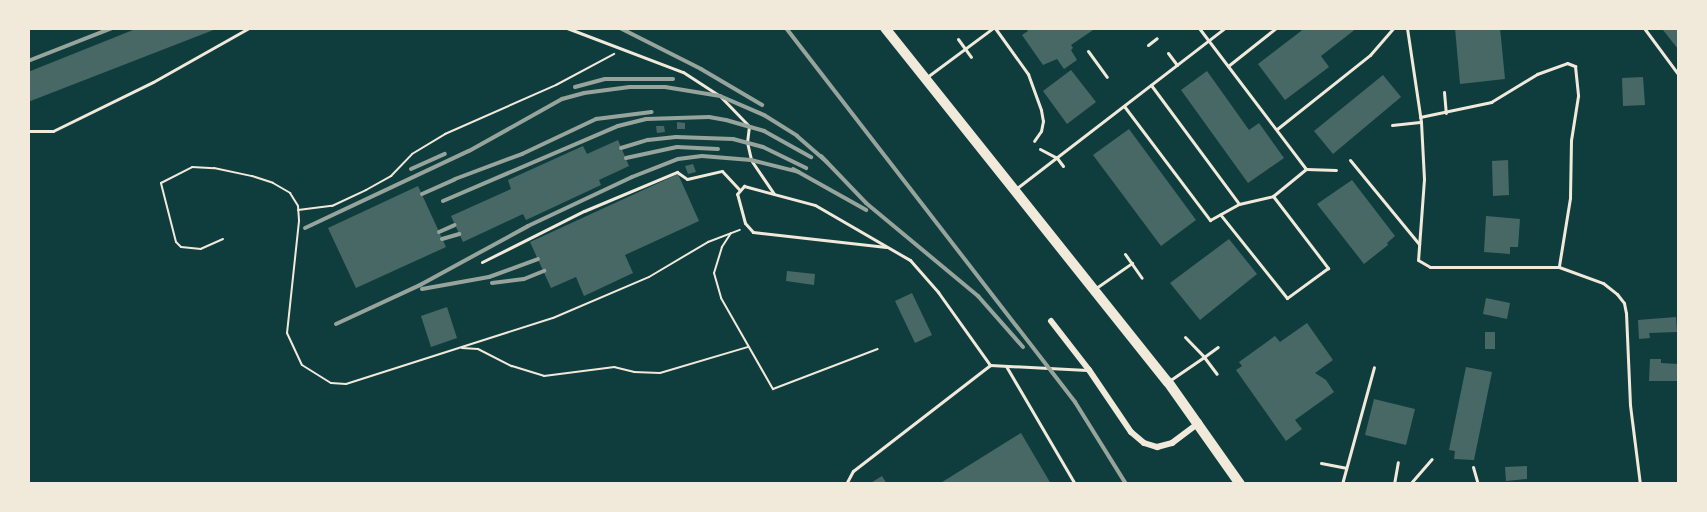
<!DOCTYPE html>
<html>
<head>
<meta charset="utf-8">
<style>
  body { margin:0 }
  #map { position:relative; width:1707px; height:512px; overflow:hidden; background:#0f3d3e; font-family:Lato,sans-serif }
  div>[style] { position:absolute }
  .building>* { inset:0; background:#486865 }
  .path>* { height:2px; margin:-1px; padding:0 1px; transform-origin:1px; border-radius:1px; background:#f1e9da }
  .service>* { height:3px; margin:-1.5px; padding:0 1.5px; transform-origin:1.5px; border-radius:1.5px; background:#f1e9da }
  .minor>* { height:6px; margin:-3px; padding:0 3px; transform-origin:3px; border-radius:3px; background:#f1e9da }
  .primary>* { height:10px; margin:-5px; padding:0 5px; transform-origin:5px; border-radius:5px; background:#f1e9da }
  .rail>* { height:4px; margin:-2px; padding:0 2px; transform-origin:2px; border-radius:2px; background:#97a49c }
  span { translate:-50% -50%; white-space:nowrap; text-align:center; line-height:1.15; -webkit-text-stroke:6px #f1e9da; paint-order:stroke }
  .frame { position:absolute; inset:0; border:30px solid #f1e9da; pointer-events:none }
</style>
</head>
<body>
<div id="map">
  <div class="building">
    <i style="clip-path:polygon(138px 28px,216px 29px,28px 102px,28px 72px)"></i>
    <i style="clip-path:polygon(1026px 28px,1096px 28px,1071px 45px,1073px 48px,1071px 50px,1077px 60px,1064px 69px,1057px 59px,1043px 65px,1022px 35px,1028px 31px)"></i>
    <i style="clip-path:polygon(1305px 28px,1357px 28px,1321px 56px,1329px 67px,1285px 100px,1258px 64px)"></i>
    <i style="clip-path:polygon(1455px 28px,1500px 28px,1505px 79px,1460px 84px)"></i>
    <i style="clip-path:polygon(1665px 28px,1678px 28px,1678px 49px,1663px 30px)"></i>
    <i style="clip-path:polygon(1071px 70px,1096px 102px,1067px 124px,1043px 91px)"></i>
    <i style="clip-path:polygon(1207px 71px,1249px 130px,1259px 123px,1284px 158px,1248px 183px,1181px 90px)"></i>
    <i style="clip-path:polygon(1383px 75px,1401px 97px,1333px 154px,1314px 131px)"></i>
    <i style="clip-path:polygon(1643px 77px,1645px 105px,1623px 106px,1622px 78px)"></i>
    <i style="clip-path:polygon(677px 122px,685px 123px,685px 129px,677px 129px)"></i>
    <i style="clip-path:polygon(656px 126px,664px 126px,665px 132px,657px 133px)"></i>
    <i style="clip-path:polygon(1129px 129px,1196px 220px,1161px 246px,1093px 155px)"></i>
    <i style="clip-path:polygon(618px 140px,629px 166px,599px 180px,601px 185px,526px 220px,523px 214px,463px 242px,451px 216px,511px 189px,508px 180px,583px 146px,587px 154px)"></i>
    <i style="clip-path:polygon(1508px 160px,1509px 195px,1493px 196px,1492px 161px)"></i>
    <i style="clip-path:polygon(693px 164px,696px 172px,688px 174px,685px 166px)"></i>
    <i style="clip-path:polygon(678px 174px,699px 221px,625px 255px,633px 273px,584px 296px,576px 277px,551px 288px,530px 242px)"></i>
    <i style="clip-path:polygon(1352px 180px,1395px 236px,1387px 243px,1388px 245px,1364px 264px,1317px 204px)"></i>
    <i style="clip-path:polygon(418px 186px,446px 247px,356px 288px,328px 228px)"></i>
    <i style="clip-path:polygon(1486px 216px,1520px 219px,1518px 247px,1510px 247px,1510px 254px,1484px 252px)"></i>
    <i style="clip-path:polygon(1229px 239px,1257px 274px,1200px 320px,1170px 283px)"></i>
    <i style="clip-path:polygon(787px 271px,815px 274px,814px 285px,786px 281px)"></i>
    <i style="clip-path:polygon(912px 293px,932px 335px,915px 343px,895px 301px)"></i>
    <i style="clip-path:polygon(1486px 298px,1510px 303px,1507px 319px,1483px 314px)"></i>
    <i style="clip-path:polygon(447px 307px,457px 338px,431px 347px,421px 316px)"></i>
    <i style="clip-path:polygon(1676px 317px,1677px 332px,1649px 333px,1650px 338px,1639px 339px,1638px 320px)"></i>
    <i style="clip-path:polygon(1307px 323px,1333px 360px,1315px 373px,1326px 380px,1334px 392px,1295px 420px,1302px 429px,1286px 441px,1236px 370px,1242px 366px,1239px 362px,1275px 336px,1280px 342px)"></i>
    <i style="clip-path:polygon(1485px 332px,1495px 332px,1495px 349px,1485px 349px)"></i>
    <i style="clip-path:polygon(1650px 359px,1661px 359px,1661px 363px,1678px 364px,1678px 381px,1649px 381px)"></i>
    <i style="clip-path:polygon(1466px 367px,1492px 372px,1474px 460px,1454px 459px,1455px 451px,1449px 450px)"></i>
    <i style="clip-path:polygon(1374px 399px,1415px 409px,1406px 445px,1365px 435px)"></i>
    <i style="clip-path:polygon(1021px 433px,1051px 484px,939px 484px)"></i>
    <i style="clip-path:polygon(1527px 466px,1527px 479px,1506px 481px,1505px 467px)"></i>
    <i style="clip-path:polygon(882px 476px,887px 484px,869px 484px)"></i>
  </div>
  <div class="path">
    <i style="left:298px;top:210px;width:34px;rotate:-7deg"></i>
    <i style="left:332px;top:206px;width:38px;rotate:-25deg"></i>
    <i style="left:366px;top:190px;width:29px;rotate:-29deg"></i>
    <i style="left:391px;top:176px;width:30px;rotate:-46deg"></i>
    <i style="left:412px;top:154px;width:39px;rotate:-31deg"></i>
    <i style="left:445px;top:134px;width:121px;rotate:-23.8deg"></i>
    <i style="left:556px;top:85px;width:66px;rotate:-28.1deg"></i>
    <i style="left:731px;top:233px;width:17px;rotate:123deg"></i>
    <i style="left:722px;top:247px;width:27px;rotate:107deg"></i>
    <i style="left:714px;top:273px;width:26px;rotate:74deg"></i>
    <i style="left:721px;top:298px;width:105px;rotate:60.3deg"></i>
    <i style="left:773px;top:389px;width:112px;rotate:-20.9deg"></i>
    <i style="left:223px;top:239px;width:24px;rotate:156deg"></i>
    <i style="left:201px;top:249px;width:20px;rotate:-174deg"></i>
    <i style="left:181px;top:247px;width:7px;rotate:-135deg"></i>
    <i style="left:176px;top:242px;width:61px;rotate:-104.3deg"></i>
    <i style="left:161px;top:183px;width:35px;rotate:-27deg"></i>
    <i style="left:192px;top:167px;width:22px;rotate:3deg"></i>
    <i style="left:214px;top:168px;width:39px;rotate:12deg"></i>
    <i style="left:252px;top:176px;width:22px;rotate:18deg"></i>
    <i style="left:273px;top:183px;width:20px;rotate:30deg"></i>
    <i style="left:290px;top:193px;width:15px;rotate:58deg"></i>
    <i style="left:298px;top:206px;width:15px;rotate:86deg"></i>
    <i style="left:299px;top:221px;width:113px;rotate:96.1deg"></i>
    <i style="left:287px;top:333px;width:35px;rotate:65deg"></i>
    <i style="left:302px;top:365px;width:34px;rotate:32deg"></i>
    <i style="left:331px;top:383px;width:15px;rotate:4deg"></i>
    <i style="left:346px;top:384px;width:217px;rotate:-17.7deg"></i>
    <i style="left:553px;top:318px;width:104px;rotate:-23.1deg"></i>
    <i style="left:649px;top:277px;width:69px;rotate:-30.7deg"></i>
    <i style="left:708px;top:242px;width:34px;rotate:-21deg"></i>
    <i style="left:462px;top:348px;width:16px;rotate:4deg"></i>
    <i style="left:478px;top:349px;width:38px;rotate:27deg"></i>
    <i style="left:512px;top:366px;width:34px;rotate:17deg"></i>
    <i style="left:544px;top:376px;width:71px;rotate:-7.3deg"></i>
    <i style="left:614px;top:367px;width:21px;rotate:14deg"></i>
    <i style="left:634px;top:372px;width:26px;rotate:2deg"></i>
    <i style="left:660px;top:373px;width:92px;rotate:-16.5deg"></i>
  </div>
  <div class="service">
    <i style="left:567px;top:28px;width:124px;rotate:20.8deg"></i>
    <i style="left:683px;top:72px;width:44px;rotate:33deg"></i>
    <i style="left:720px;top:96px;width:42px;rotate:46deg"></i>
    <i style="left:749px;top:126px;width:16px;rotate:97deg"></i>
    <i style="left:747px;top:142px;width:18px;rotate:77deg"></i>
    <i style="left:751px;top:160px;width:41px;rotate:55.9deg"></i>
    <i style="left:995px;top:28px;width:57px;rotate:54.3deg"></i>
    <i style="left:1028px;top:74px;width:38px;rotate:70deg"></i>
    <i style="left:1041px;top:110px;width:11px;rotate:80deg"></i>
    <i style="left:1043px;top:121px;width:10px;rotate:101deg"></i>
    <i style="left:1041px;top:131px;width:12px;rotate:125deg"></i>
    <i style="left:1199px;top:28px;width:177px;rotate:52.8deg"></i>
    <i style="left:1306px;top:169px;width:43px;rotate:140.7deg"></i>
    <i style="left:1273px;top:196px;width:91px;rotate:52.6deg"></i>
    <i style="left:1328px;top:268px;width:51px;rotate:143.8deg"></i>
    <i style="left:1287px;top:298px;width:107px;rotate:-128.6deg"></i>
    <i style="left:1407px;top:28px;width:95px;rotate:81.5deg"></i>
    <i style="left:1421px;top:122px;width:57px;rotate:87deg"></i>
    <i style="left:1424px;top:179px;width:81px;rotate:94.2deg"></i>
    <i style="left:1418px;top:260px;width:14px;rotate:30deg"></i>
    <i style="left:1430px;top:267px;width:129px"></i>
    <i style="left:1559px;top:267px;width:47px;rotate:20deg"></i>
    <i style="left:1603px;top:283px;width:18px;rotate:38deg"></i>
    <i style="left:1617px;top:294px;width:11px;rotate:52deg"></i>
    <i style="left:1624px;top:303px;width:10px;rotate:79deg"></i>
    <i style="left:1626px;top:313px;width:92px;rotate:87.5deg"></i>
    <i style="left:1630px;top:405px;width:80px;rotate:82.8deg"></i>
    <i style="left:1644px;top:28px;width:57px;rotate:53.5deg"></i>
    <i style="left:958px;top:39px;width:22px;rotate:54deg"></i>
    <i style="left:1148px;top:45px;width:11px;rotate:-38deg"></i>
    <i style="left:1088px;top:51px;width:32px;rotate:54deg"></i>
    <i style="left:1168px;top:53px;width:15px;rotate:53deg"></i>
    <i style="left:1228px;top:66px;width:61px;rotate:-38.4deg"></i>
    <i style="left:927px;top:77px;width:82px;rotate:-36.6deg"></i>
    <i style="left:1151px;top:85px;width:148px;rotate:53.5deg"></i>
    <i style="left:1444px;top:92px;width:21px;rotate:85deg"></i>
    <i style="left:1124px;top:106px;width:143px;rotate:53deg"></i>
    <i style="left:1210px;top:220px;width:33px;rotate:-29deg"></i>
    <i style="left:1239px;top:204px;width:35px;rotate:-13deg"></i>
    <i style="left:1420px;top:117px;width:73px;rotate:-11.9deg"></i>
    <i style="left:1491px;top:102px;width:54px;rotate:-31.3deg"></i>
    <i style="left:1537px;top:74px;width:32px;rotate:-20deg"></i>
    <i style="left:1567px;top:63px;width:9px;rotate:21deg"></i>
    <i style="left:1575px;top:66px;width:30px;rotate:84deg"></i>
    <i style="left:1578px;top:96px;width:45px;rotate:99deg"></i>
    <i style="left:1571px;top:140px;width:58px;rotate:91deg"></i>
    <i style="left:1570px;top:198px;width:69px;rotate:99.2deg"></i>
    <i style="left:1392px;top:125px;width:28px;rotate:-6deg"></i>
    <i style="left:1277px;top:129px;width:119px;rotate:-38.5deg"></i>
    <i style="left:1370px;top:55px;width:35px;rotate:-49deg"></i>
    <i style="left:28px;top:131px;width:25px"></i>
    <i style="left:53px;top:131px;width:111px;rotate:-26.1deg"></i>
    <i style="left:153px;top:82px;width:110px;rotate:-29.4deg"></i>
    <i style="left:1040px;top:149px;width:19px;rotate:28deg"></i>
    <i style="left:1057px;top:158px;width:10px;rotate:53deg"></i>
    <i style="left:1350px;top:160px;width:109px;rotate:50.6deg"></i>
    <i style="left:1306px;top:169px;width:30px;rotate:2deg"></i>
    <i style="left:1017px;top:188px;width:262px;rotate:-37.6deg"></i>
    <i style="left:886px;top:247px;width:134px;rotate:-173.6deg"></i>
    <i style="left:753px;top:232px;width:12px;rotate:-132deg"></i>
    <i style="left:745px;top:223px;width:30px;rotate:-105deg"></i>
    <i style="left:737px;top:194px;width:11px;rotate:-49deg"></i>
    <i style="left:744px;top:186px;width:73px;rotate:15deg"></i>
    <i style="left:815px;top:205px;width:110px;rotate:30.1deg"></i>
    <i style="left:910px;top:260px;width:43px;rotate:48.8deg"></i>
    <i style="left:938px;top:292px;width:90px;rotate:54.5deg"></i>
    <i style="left:1125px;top:254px;width:29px;rotate:55deg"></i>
    <i style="left:482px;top:262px;width:114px;rotate:-26.6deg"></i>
    <i style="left:584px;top:211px;width:101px;rotate:-22.8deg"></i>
    <i style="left:677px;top:172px;width:12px;rotate:35deg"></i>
    <i style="left:687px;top:179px;width:36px;rotate:-13deg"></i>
    <i style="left:722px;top:171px;width:26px;rotate:47deg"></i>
    <i style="left:1096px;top:288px;width:44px;rotate:-34.8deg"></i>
    <i style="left:1185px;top:337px;width:28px;rotate:46deg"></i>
    <i style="left:1204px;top:357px;width:17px;rotate:-36deg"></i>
    <i style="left:1006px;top:366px;width:137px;rotate:59.7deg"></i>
    <i style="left:1169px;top:381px;width:42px;rotate:-34.4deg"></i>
    <i style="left:1204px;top:357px;width:21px;rotate:53deg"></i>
    <i style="left:1321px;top:463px;width:25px;rotate:11deg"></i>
    <i style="left:1473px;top:467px;width:18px;rotate:74deg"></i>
    <i style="left:846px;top:484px;width:15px;rotate:-62deg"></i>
    <i style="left:853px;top:471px;width:173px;rotate:-37.7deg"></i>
    <i style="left:990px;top:365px;width:97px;rotate:3deg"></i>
    <i style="left:1342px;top:484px;width:121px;rotate:-74.7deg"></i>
    <i style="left:1394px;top:484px;width:22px;rotate:-80deg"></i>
    <i style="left:1410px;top:484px;width:33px;rotate:-49deg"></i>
  </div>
  <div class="minor">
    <i style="left:1051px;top:321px;width:62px;rotate:52.2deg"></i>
    <i style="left:1089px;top:370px;width:75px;rotate:55.9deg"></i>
    <i style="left:1131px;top:432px;width:17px;rotate:40deg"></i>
    <i style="left:1144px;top:443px;width:14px;rotate:17deg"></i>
    <i style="left:1157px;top:447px;width:16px;rotate:-15deg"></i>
    <i style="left:1172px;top:443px;width:34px;rotate:-37deg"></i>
  </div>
  <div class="primary">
    <i style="left:885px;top:28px;width:453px;rotate:51.4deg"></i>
    <i style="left:1168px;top:382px;width:125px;rotate:54.8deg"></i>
  </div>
  <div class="rail">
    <i style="left:620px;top:28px;width:91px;rotate:26.8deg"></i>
    <i style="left:701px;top:69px;width:71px;rotate:30.5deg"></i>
    <i style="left:786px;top:28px;width:473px;rotate:52.3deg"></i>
    <i style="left:1075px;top:402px;width:97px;rotate:58.1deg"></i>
    <i style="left:28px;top:61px;width:90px;rotate:-21.4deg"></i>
    <i style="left:575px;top:87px;width:31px;rotate:-15deg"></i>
    <i style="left:605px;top:79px;width:68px"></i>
    <i style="left:621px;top:148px;width:28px;rotate:-17deg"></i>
    <i style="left:648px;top:140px;width:28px;rotate:-6deg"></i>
    <i style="left:676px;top:137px;width:57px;rotate:2deg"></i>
    <i style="left:733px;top:139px;width:31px;rotate:15deg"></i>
    <i style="left:763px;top:147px;width:48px;rotate:26deg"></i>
    <i style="left:821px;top:156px;width:65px;rotate:46.2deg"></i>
    <i style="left:866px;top:203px;width:146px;rotate:39.7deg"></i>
    <i style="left:978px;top:296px;width:68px;rotate:48.6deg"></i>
    <i style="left:626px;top:158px;width:52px;rotate:-12.2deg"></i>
    <i style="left:677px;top:147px;width:41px;rotate:2.8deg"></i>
    <i style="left:411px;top:169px;width:37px;rotate:-24deg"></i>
    <i style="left:793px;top:169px;width:84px;rotate:29.3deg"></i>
    <i style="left:422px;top:194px;width:36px;rotate:-24deg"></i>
    <i style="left:455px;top:179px;width:72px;rotate:-20.5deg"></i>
    <i style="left:522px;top:154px;width:82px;rotate:-25.3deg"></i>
    <i style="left:596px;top:119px;width:56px;rotate:-7.1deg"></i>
    <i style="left:443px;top:201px;width:190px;rotate:-23.2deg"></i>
    <i style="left:618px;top:126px;width:29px;rotate:-14deg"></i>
    <i style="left:646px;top:119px;width:63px;rotate:-1.8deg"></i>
    <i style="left:709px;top:117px;width:17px;rotate:10deg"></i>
    <i style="left:726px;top:120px;width:40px;rotate:16deg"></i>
    <i style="left:764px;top:131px;width:54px;rotate:29deg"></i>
    <i style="left:305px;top:228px;width:181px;rotate:-25.2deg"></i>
    <i style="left:469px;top:151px;width:107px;rotate:-29.2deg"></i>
    <i style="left:562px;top:99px;width:23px;rotate:-15deg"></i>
    <i style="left:584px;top:93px;width:46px;rotate:-7.4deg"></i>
    <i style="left:630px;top:87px;width:35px"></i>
    <i style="left:665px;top:87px;width:56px;rotate:9.3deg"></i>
    <i style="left:720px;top:96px;width:48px;rotate:23.4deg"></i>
    <i style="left:764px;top:115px;width:39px;rotate:32deg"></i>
    <i style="left:797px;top:136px;width:40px;rotate:41deg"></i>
    <i style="left:439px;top:232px;width:17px;rotate:-24deg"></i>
    <i style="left:442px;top:239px;width:18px;rotate:-16deg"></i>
    <i style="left:492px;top:283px;width:32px;rotate:-7deg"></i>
    <i style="left:524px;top:279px;width:22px;rotate:-22deg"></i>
    <i style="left:422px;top:289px;width:68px;rotate:-10.2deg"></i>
    <i style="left:489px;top:277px;width:52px;rotate:-20.2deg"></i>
    <i style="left:336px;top:324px;width:93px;rotate:-24.9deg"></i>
    <i style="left:420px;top:285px;width:123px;rotate:-28.6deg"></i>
    <i style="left:528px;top:226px;width:115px;rotate:-25.2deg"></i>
    <i style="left:632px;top:177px;width:49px;rotate:-21.4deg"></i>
    <i style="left:678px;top:159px;width:24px;rotate:-7deg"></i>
    <i style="left:702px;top:156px;width:49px;rotate:4.7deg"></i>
    <i style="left:751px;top:160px;width:49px;rotate:14deg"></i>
  </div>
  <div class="frame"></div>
</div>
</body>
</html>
